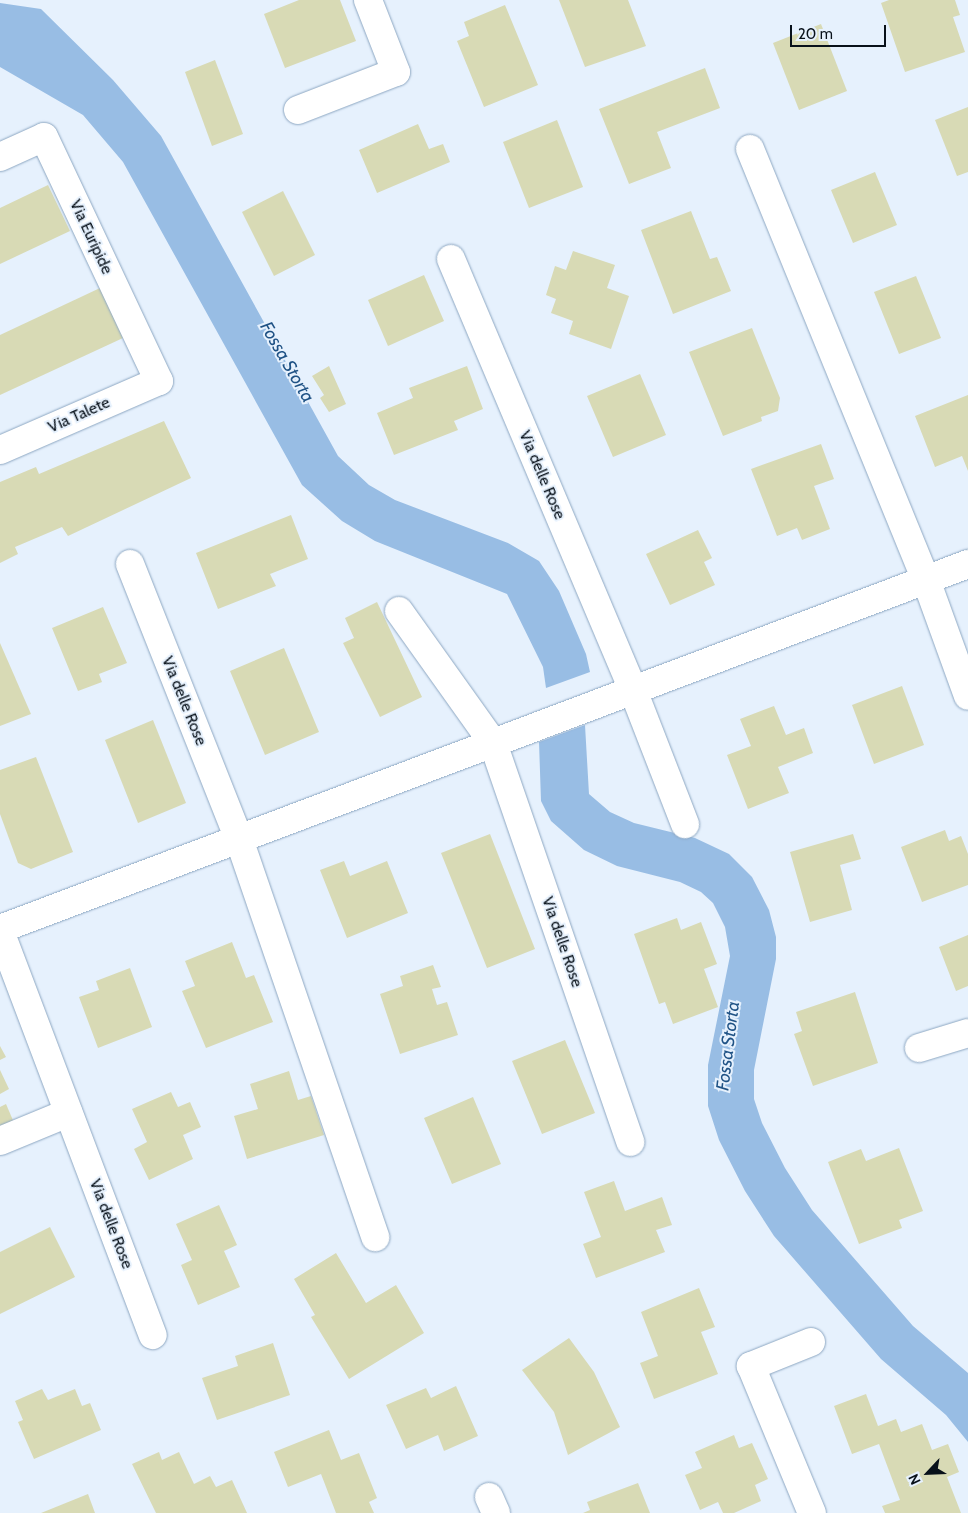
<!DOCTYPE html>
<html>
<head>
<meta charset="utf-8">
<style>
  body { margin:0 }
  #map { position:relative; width:968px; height:1513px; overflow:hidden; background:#e6f1fd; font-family:Cabin,sans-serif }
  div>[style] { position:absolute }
  .water>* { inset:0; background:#98bde4 }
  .building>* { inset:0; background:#d8dab5 }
  .roads { filter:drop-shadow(0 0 1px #8da7c2) drop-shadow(0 0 1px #8da7c2) }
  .minor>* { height:28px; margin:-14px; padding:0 14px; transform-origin:14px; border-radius:14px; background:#fff }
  span { translate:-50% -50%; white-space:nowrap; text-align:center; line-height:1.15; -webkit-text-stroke:4px #e6f1fd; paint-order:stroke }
  .street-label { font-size:16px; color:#08111a }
  .water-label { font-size:18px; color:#1f5285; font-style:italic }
  .north { position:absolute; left:903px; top:1448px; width:50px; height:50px; -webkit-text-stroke:4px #e6f1fd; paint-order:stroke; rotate:245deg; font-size:14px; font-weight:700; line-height:20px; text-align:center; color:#08111a }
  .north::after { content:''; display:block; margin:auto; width:18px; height:22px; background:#08111a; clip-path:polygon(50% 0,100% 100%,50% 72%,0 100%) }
  .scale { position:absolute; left:790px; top:25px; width:96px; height:22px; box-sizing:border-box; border:2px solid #08111a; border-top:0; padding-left:6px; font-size:15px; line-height:18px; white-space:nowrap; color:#08111a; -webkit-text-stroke:4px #e6f1fd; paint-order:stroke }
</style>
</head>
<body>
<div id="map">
  <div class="water">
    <i style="clip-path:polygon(0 3px,41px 9px,113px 80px,161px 136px,338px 456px,369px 485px,395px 500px,508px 543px,539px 561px,559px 591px,586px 654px,590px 672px,546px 688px,543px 667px,507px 594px,375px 541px,342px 521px,302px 485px,123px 162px,83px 115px,0 67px)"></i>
    <i style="clip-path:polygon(585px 725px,589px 794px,610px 812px,634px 823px,695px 838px,729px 854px,752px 877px,769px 910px,776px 937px,776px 959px,754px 1070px,754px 1099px,762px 1123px,785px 1168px,812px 1210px,913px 1326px,968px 1373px,968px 1442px,946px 1415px,881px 1359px,774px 1236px,745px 1191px,719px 1140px,708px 1106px,708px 1065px,730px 956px,725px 927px,713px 903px,701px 892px,680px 882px,617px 866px,584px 850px,551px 821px,541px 801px,539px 742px)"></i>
  </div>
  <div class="building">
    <i style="clip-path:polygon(299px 0,340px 0,356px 41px,285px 68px,264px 14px)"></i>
    <i style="clip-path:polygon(559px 0,628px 0,646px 46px,585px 67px)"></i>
    <i style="clip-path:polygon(889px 0,955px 0,960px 15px,953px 17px,965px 52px,905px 72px,881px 3px)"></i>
    <i style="clip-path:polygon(505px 5px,538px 85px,484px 107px,457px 41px,469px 36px,464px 22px)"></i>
    <i style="clip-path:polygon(821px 24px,847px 91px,799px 110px,773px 43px)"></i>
    <i style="clip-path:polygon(215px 60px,243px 134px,212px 146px,185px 72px)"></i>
    <i style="clip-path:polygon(705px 68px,720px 108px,657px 132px,671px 168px,629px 184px,599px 109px)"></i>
    <i style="clip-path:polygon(968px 107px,968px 172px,957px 176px,935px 120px)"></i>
    <i style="clip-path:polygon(557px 120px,583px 187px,529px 208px,503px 142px)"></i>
    <i style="clip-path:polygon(418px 124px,429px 149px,443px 144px,450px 162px,377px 193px,359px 150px)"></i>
    <i style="clip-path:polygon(875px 172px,897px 225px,853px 243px,831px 190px)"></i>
    <i style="clip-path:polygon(48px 185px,70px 231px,0 264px,0 208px)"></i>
    <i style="clip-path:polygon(283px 191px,315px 255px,274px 276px,242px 212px)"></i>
    <i style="clip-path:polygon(691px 211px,710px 259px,717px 257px,731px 291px,673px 314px,641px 230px)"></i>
    <i style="clip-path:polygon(573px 251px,615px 265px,607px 288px,629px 296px,611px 349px,569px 334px,573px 321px,551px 313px,556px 299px,546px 295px,555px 266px,566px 270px)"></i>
    <i style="clip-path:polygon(424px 275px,444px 321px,388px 346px,368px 300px)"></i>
    <i style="clip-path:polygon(916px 276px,941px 338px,899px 354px,874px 292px)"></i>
    <i style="clip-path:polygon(100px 288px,123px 338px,0 395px,0 335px)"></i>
    <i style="clip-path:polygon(752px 328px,780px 398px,778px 411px,761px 417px,762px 421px,723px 436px,689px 352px)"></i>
    <i style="clip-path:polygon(329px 366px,346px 404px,329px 412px,320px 398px,324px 395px,312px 376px)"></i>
    <i style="clip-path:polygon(467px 366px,483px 409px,454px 421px,458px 430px,394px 455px,377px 413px,413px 398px,409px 388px)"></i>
    <i style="clip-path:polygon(640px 374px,666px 435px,613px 457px,587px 396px)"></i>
    <i style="clip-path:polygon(968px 395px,968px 471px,962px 456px,935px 467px,915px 416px)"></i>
    <i style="clip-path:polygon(164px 421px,191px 478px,68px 536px,62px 527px,15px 547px,18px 554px,0 563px,0 482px,36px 467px,39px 474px)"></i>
    <i style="clip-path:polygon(821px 444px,834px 479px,814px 486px,830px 529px,802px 540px,797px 528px,777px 536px,751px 469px)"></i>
    <i style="clip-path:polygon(291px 515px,308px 559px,270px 574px,276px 586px,218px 609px,196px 553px)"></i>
    <i style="clip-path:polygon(698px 530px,712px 558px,704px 562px,715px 585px,670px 605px,646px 554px)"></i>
    <i style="clip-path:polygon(377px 602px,422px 697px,380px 717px,343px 643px,354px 638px,345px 618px)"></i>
    <i style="clip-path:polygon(103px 607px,127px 663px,99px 674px,102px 682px,78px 691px,52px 628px)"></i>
    <i style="clip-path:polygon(0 643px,31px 714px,0 726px)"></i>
    <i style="clip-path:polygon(284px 648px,319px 732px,265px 755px,230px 671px)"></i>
    <i style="clip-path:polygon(902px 686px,924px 745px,874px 764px,852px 705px)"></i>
    <i style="clip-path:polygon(774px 706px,786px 735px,804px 728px,813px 753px,778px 767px,789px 793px,748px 809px,727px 755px,751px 746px,740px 719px)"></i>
    <i style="clip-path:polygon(153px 720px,186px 803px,138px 823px,105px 740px)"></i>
    <i style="clip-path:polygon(36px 757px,73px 852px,31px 869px,18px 863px,0 814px,0 770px)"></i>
    <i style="clip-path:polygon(945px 830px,949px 841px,961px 836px,968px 854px,968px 885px,922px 902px,901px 847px)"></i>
    <i style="clip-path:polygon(490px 834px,535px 949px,487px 968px,441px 853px)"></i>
    <i style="clip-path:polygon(853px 834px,861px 859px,840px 865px,852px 910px,810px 922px,790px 852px)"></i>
    <i style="clip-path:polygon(344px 861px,350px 876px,387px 861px,408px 913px,347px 938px,320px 870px)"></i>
    <i style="clip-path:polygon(677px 918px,681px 930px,701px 922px,717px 964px,704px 969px,718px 1007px,673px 1024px,665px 1002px,659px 1004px,634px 934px)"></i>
    <i style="clip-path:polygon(968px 935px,968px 986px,956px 991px,939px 947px)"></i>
    <i style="clip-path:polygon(232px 942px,246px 978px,254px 975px,273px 1022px,206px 1048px,182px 991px,195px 986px,185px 961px)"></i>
    <i style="clip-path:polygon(433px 965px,441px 987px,432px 989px,437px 1005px,447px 1002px,458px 1035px,400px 1054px,380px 994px,403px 986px,400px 976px)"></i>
    <i style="clip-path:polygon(130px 968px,152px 1027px,98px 1048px,79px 997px,99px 990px,96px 981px)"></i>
    <i style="clip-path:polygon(855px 992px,878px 1063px,813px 1086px,794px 1034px,802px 1031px,796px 1012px)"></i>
    <i style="clip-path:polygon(565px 1040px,595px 1113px,542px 1134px,512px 1061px)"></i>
    <i style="clip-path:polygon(0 1046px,6px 1057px,0 1060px)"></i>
    <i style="clip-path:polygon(0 1070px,9px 1089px,0 1094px)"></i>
    <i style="clip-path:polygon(289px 1071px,298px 1100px,311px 1096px,324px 1135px,247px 1159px,234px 1116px,258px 1109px,250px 1084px)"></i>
    <i style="clip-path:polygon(171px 1092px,178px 1107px,190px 1102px,201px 1127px,183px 1135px,193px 1159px,149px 1180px,134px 1149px,147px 1142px,132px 1109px)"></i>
    <i style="clip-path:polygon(473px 1097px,501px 1164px,452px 1184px,424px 1118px)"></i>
    <i style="clip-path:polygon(6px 1104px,15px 1125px,0 1132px,0 1107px)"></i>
    <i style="clip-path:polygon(899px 1148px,923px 1211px,899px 1220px,902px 1228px,859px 1244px,828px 1162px,861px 1149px,866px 1161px)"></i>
    <i style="clip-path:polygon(614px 1181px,625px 1211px,662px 1197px,672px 1225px,656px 1230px,665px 1252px,596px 1278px,583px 1244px,601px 1237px,584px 1192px)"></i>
    <i style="clip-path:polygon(219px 1205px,237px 1245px,224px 1251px,240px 1287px,198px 1305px,181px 1265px,192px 1260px,176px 1224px)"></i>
    <i style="clip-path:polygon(50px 1227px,75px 1277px,0 1314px,0 1252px)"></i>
    <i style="clip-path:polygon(336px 1253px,366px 1303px,396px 1285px,424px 1333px,349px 1379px,311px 1317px,315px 1315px,294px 1279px)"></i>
    <i style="clip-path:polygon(699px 1288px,715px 1327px,701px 1332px,718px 1374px,654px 1399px,640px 1363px,658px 1356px,641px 1312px)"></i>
    <i style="clip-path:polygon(569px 1338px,594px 1372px,620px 1427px,568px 1455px,554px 1412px,522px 1370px)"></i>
    <i style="clip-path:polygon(273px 1343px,290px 1395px,217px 1420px,202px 1378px,238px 1366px,235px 1356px)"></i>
    <i style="clip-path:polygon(456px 1386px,478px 1436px,444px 1451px,438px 1435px,406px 1449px,386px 1405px,426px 1388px,431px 1398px)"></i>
    <i style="clip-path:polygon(42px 1389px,48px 1400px,75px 1389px,82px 1406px,90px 1403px,101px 1430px,34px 1459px,18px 1422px,23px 1420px,15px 1401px)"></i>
    <i style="clip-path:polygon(866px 1394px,878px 1426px,896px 1419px,901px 1432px,922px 1424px,932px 1450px,948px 1444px,959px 1472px,947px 1477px,961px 1513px,885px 1513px,882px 1506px,900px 1500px,879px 1444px,852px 1454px,834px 1406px)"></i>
    <i style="clip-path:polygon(329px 1430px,341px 1460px,359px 1453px,377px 1498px,369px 1502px,374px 1513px,336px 1513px,321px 1474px,288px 1487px,274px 1452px)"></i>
    <i style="clip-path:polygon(734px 1435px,739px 1448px,752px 1443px,768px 1479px,755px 1485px,761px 1501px,734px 1513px,723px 1513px,718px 1502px,700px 1510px,685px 1475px,702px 1468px,695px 1452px)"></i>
    <i style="clip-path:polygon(159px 1452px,162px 1460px,179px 1452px,194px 1484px,210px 1476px,216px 1487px,232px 1480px,247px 1513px,156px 1513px,132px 1464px)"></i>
    <i style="clip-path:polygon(638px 1483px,650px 1513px,583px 1513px,590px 1510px,587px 1502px)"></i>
    <i style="clip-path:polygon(88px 1494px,95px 1513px,41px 1513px)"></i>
  </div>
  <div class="roads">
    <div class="minor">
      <i style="left:298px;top:110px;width:105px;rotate:-21.2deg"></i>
      <i style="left:396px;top:72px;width:77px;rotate:-111.3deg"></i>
      <i style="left:750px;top:149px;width:466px;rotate:67.8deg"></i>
      <i style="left:926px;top:580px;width:123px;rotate:70.1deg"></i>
      <i style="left:0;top:157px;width:48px;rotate:-24.4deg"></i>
      <i style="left:44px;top:137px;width:270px;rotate:64.8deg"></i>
      <i style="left:159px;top:381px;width:173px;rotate:156.5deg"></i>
      <i style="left:451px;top:259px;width:468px;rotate:67.1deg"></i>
      <i style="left:633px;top:690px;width:144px;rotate:68.8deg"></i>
      <i style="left:130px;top:564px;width:296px;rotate:68.4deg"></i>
      <i style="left:239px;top:839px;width:421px;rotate:71.1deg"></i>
      <i style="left:399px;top:611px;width:162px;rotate:54.5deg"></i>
      <i style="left:493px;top:743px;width:422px;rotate:71deg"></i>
      <i style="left:0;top:929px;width:1035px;rotate:-20.66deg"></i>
      <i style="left:0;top:931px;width:432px;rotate:69.3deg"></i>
      <i style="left:919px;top:1048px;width:51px;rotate:-17deg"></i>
      <i style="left:0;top:1141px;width:74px;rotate:-22.4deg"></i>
      <i style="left:811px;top:1342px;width:65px;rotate:158.2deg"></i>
      <i style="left:751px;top:1366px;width:159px;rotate:67.5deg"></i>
      <i style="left:489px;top:1497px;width:17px;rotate:66deg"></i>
    </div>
  </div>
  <div class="street-label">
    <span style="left:91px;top:237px;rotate:65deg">Via Euripide</span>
    <span style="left:79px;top:415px;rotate:-24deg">Via Talete</span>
    <span style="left:542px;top:475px;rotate:67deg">Via delle Rose</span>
    <span style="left:184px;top:701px;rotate:68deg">Via delle Rose</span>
    <span style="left:562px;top:942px;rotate:71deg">Via delle Rose</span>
    <span style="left:111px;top:1224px;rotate:69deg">Via delle Rose</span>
  </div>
  <div class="water-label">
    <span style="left:287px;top:362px;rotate:60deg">Fossa Storta</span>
    <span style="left:728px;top:1046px;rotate:-83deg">Fossa Storta</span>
  </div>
  <div class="north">N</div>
  <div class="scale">20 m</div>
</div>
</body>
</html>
